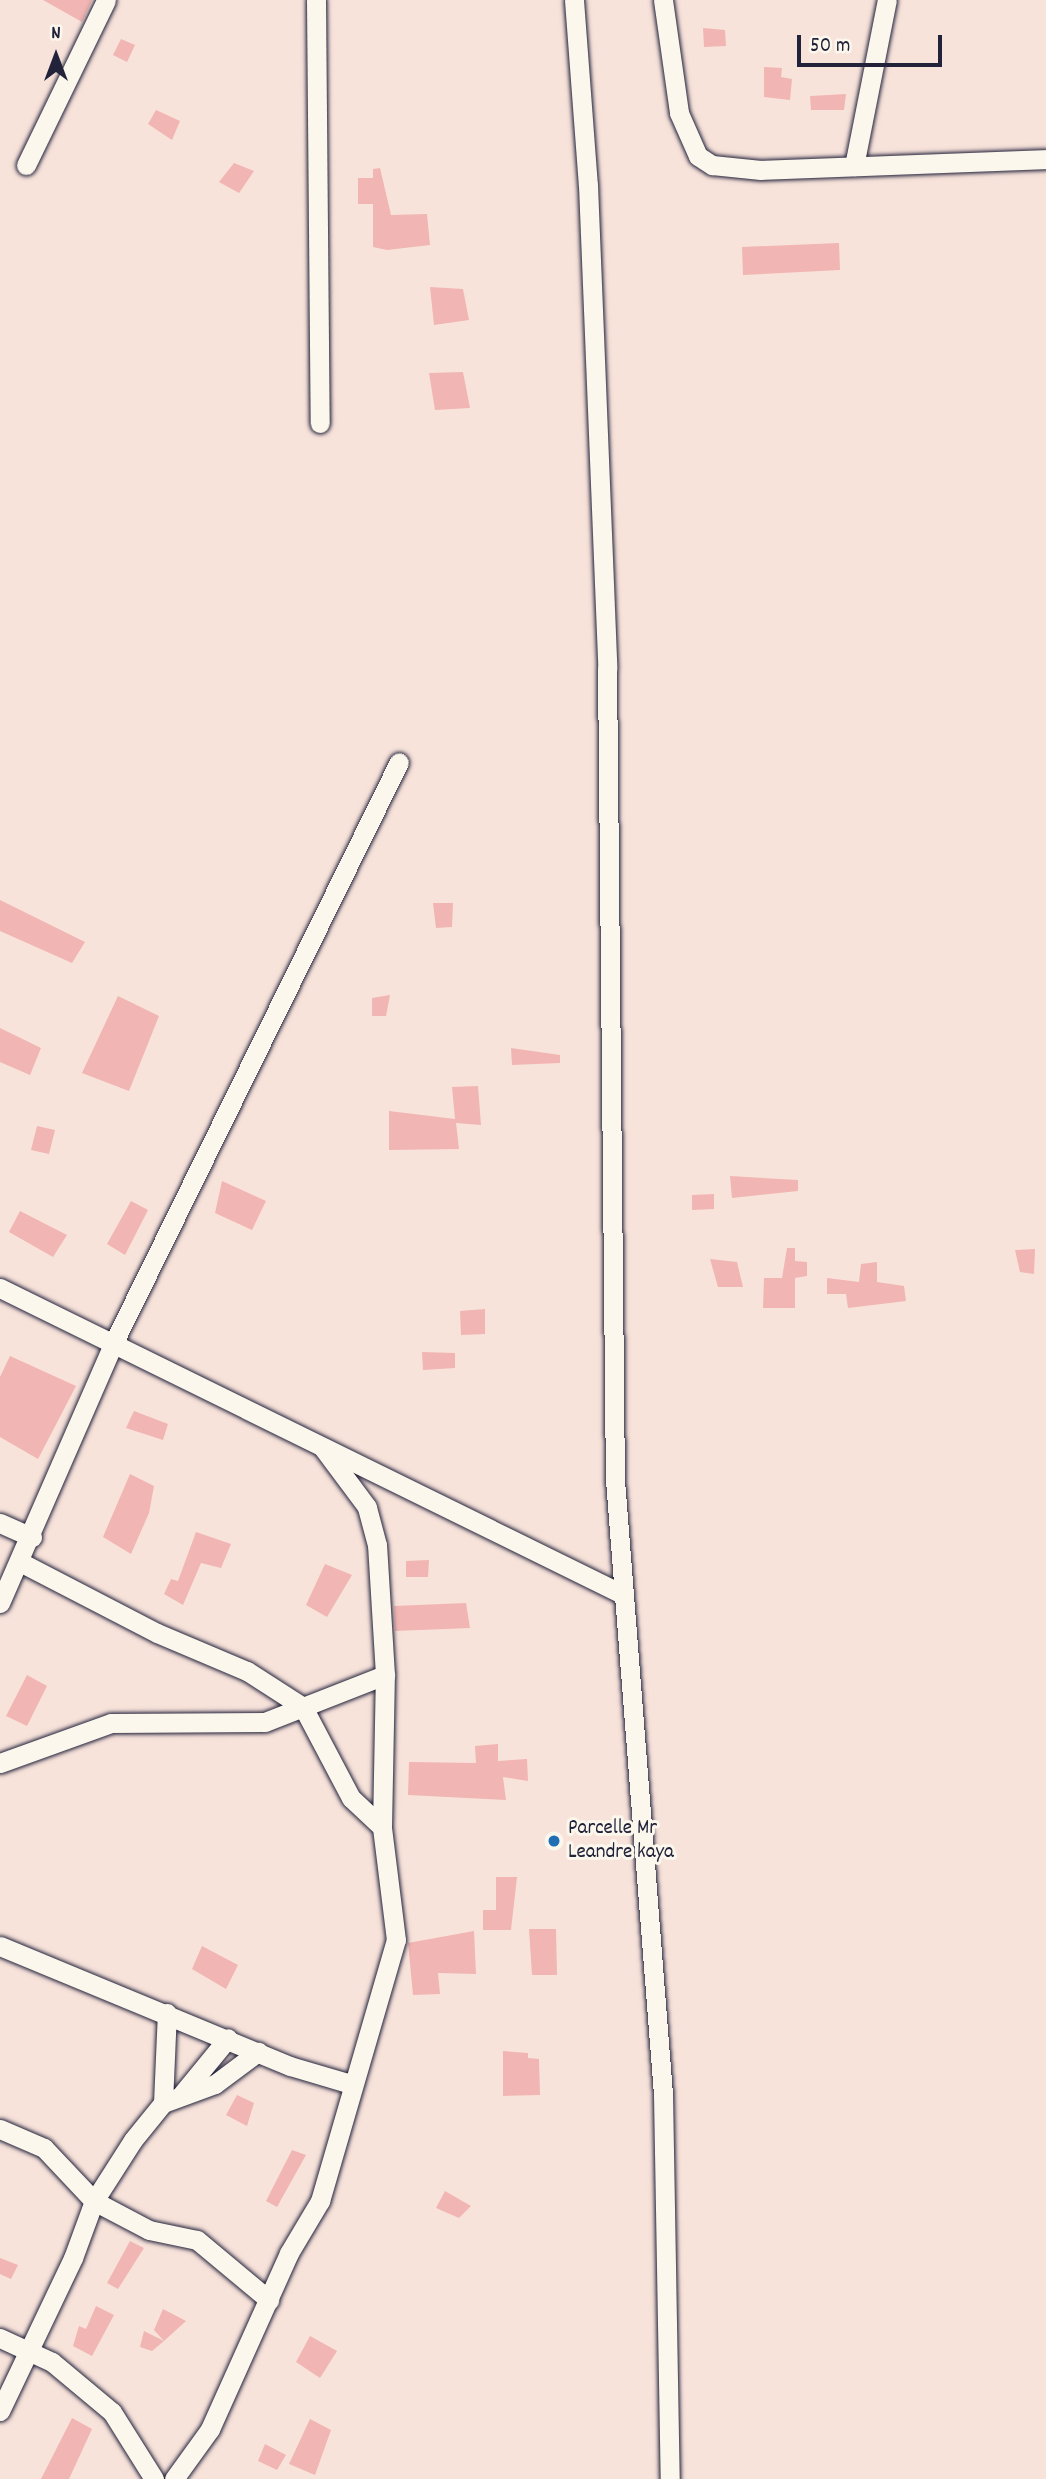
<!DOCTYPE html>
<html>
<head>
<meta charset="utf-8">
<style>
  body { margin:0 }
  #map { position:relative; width:1046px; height:2479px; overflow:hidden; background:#f8e3db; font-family:Dekko,sans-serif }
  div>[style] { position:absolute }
  .building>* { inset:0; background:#f1b5b3 }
  .roads { filter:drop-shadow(0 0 2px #22223b) drop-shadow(0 0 2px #22223b) }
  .minor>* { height:19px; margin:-9.5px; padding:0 9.5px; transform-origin:9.5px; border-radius:9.5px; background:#fbf7ec }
  .dots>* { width:19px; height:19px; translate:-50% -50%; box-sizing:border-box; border:4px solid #fbf7ec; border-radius:50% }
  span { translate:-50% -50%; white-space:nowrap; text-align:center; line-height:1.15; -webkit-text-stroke:6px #fbf7ec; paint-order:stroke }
  .poi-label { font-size:21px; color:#22223b }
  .left { translate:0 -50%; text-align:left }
  .north { position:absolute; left:21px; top:21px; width:70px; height:70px; -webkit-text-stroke:5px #fbf7ec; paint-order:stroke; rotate:0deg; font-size:19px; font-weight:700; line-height:28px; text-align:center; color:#22223b }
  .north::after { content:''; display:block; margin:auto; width:24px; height:32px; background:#22223b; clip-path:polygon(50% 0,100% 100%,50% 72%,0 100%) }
  .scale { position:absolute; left:797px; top:35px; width:145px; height:32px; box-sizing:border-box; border:4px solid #22223b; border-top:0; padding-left:9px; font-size:21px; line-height:24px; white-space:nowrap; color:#22223b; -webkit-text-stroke:5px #fbf7ec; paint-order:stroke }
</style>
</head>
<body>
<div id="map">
  <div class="building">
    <i style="clip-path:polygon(43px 0,92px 0,82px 22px)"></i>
    <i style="clip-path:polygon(703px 28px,725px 30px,726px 46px,704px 47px)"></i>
    <i style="clip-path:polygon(121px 39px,135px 45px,127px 62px,113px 55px)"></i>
    <i style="clip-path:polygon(764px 67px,782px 68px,781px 77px,792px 79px,790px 100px,764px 97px)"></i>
    <i style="clip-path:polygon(846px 94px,844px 110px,811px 110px,810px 96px)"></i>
    <i style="clip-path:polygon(156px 110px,180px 121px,172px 140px,148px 124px)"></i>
    <i style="clip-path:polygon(234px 163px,254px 171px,239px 193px,219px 182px)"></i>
    <i style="clip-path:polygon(380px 168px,391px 215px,427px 214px,430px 245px,387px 250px,373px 247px,373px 204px,358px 204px,358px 178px,373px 178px,373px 169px)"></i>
    <i style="clip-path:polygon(839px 243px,840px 270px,743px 275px,742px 247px)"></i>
    <i style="clip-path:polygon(430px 287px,463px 289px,469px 320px,434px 325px)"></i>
    <i style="clip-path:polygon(463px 372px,470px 408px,435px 410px,429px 373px)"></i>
    <i style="clip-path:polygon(0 900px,85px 942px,72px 963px,0 931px)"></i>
    <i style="clip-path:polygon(433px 903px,453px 903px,452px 927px,436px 928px)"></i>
    <i style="clip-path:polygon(390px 995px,386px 1016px,372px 1016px,372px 998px)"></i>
    <i style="clip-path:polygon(118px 996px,159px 1016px,129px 1091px,82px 1073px)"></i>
    <i style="clip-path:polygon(0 1028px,41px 1048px,30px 1075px,0 1062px)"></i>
    <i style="clip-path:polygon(511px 1048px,560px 1055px,560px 1063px,512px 1065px)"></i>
    <i style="clip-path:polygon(478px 1086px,481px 1125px,456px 1123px,459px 1149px,389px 1150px,389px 1111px,455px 1119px,452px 1087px)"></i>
    <i style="clip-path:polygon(37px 1126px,55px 1130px,49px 1154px,31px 1150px)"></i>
    <i style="clip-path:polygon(730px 1176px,798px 1180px,798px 1191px,732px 1198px)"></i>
    <i style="clip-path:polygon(222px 1181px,266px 1201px,252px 1230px,215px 1213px)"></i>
    <i style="clip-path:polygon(714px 1194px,714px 1209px,692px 1210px,692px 1195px)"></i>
    <i style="clip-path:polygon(131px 1201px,148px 1210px,125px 1255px,107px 1244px)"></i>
    <i style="clip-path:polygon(20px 1211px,67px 1235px,53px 1257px,9px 1232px)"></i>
    <i style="clip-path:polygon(787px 1248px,795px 1248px,795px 1261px,807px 1262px,807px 1276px,795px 1278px,795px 1308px,763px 1308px,764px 1278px,782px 1278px)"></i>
    <i style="clip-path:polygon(1035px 1249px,1034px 1274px,1020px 1272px,1015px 1250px)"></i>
    <i style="clip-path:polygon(710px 1259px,737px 1262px,743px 1287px,718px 1287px)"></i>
    <i style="clip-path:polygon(877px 1262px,877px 1282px,904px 1286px,906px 1301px,848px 1308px,846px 1294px,827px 1294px,827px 1278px,859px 1282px,861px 1264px)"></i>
    <i style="clip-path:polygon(485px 1309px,485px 1334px,461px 1335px,460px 1311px)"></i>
    <i style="clip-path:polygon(422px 1352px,455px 1353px,455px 1368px,423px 1370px)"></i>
    <i style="clip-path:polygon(10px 1356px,76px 1386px,38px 1459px,0 1437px,0 1377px)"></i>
    <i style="clip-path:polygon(134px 1411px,168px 1424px,163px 1440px,126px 1428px)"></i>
    <i style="clip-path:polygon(130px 1474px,154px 1486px,149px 1513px,131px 1554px,103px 1537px)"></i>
    <i style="clip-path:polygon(196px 1532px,231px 1544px,221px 1568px,201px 1563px,183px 1605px,164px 1594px,171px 1579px,178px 1581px)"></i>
    <i style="clip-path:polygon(429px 1560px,428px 1577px,406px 1577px,406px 1561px)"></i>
    <i style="clip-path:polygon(325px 1564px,352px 1575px,327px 1617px,306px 1605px)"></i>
    <i style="clip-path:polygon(466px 1603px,470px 1628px,395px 1631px,394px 1606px)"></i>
    <i style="clip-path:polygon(27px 1675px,47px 1686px,27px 1726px,6px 1716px)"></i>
    <i style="clip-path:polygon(498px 1744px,498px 1761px,527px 1759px,528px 1781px,503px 1777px,506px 1800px,408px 1795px,409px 1762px,476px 1763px,475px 1746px)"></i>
    <i style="clip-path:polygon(496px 1877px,517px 1877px,511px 1930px,483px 1930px,483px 1910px,496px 1910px)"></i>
    <i style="clip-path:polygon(529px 1929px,556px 1929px,557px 1975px,532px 1975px)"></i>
    <i style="clip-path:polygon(474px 1931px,476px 1974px,438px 1973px,440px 1994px,413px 1995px,408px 1943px)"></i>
    <i style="clip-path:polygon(202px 1946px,238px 1965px,226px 1989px,192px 1969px)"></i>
    <i style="clip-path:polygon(503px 2051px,528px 2053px,528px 2058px,539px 2059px,540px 2095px,503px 2096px)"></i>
    <i style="clip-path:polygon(237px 2095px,254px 2103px,247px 2126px,226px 2115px)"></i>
    <i style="clip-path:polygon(292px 2150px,306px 2155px,277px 2207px,266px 2201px)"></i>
    <i style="clip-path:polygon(445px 2191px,471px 2206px,459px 2218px,436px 2208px)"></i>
    <i style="clip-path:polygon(130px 2241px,144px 2248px,118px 2289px,107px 2283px)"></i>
    <i style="clip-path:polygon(0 2258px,18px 2265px,11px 2279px,0 2274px)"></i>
    <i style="clip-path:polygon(96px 2306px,114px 2315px,92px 2356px,73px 2346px,79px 2326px,86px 2329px)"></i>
    <i style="clip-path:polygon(163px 2309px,186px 2321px,164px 2341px,154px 2330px)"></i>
    <i style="clip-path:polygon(144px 2331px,164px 2341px,152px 2351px,140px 2347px)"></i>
    <i style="clip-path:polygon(310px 2336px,337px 2351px,320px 2378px,296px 2362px)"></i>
    <i style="clip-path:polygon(72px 2418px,92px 2429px,69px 2479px,41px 2479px)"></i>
    <i style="clip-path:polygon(310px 2419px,331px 2430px,315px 2475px,289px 2464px)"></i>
    <i style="clip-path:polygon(265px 2444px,286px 2455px,277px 2470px,258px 2461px)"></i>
  </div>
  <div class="roads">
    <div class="minor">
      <i style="left:316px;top:0;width:423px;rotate:89.5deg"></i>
      <i style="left:574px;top:0;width:186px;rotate:85.7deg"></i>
      <i style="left:588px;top:185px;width:483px;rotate:87.7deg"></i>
      <i style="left:607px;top:668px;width:812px;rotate:89.44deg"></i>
      <i style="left:615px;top:1480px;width:616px;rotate:85.53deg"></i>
      <i style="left:663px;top:2094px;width:385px;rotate:89deg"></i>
      <i style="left:663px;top:0;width:114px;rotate:81.9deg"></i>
      <i style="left:679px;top:113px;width:47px;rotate:66.2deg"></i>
      <i style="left:698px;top:156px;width:17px;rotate:33deg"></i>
      <i style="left:712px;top:165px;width:49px;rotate:5.8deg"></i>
      <i style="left:761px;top:170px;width:285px;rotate:-2.2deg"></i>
      <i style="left:26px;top:165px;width:183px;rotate:-64.1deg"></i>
      <i style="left:854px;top:166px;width:169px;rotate:-78.8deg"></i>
      <i style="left:0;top:1288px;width:691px;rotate:26.19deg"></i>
      <i style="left:0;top:1523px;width:35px;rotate:24deg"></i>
      <i style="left:20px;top:1562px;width:154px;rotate:27.4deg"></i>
      <i style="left:157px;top:1633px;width:98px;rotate:22.9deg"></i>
      <i style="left:247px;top:1671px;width:67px;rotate:32.7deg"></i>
      <i style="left:303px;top:1707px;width:103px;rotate:62.2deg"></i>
      <i style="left:351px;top:1798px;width:42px;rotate:43.1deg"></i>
      <i style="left:0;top:1603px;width:283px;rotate:-66.4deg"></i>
      <i style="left:113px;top:1344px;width:648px;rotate:-63.83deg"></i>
      <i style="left:0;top:1763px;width:118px;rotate:-19.8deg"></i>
      <i style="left:111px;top:1723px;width:154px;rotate:-0.4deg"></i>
      <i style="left:265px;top:1722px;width:129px;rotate:-21.4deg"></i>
      <i style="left:0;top:1946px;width:314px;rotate:22.5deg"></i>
      <i style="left:290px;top:2066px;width:64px;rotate:16.4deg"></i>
      <i style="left:182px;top:2094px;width:72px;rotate:-50.6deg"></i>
      <i style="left:163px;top:2103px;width:90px;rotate:-87.5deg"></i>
      <i style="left:0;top:2129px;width:48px;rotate:23.4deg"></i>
      <i style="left:44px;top:2148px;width:73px;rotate:46.7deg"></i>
      <i style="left:94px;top:2201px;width:62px;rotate:27.8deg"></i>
      <i style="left:149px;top:2230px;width:49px;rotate:11.8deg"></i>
      <i style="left:197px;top:2240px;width:94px;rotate:39.8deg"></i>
      <i style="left:0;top:2338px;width:57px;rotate:24.8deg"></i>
      <i style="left:52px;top:2362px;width:78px;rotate:39.8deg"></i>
      <i style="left:112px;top:2412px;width:79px;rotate:57.9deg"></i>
      <i style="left:0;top:2411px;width:170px;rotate:-64.5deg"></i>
      <i style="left:73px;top:2258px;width:61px;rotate:-69.8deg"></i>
      <i style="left:94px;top:2201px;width:72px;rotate:-57.4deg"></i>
      <i style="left:133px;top:2140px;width:48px;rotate:-51deg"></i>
      <i style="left:163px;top:2103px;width:55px;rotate:-20.1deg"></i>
      <i style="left:215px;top:2084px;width:54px;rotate:-36.7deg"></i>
      <i style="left:174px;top:2479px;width:62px;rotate:-54.2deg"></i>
      <i style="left:210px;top:2429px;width:193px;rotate:-65.8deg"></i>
      <i style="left:289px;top:2253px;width:61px;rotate:-59.2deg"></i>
      <i style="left:320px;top:2201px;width:272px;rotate:-73.8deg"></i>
      <i style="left:396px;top:1940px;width:114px;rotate:-97.1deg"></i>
      <i style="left:382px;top:1827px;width:152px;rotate:-88.9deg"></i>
      <i style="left:385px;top:1675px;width:130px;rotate:-93.5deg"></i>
      <i style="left:377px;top:1545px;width:39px;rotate:-105deg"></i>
      <i style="left:367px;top:1507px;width:74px;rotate:-126.7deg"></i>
    </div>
  </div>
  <div class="dots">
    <i style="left:554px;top:1841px;background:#1f6fb2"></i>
  </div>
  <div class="poi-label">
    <span class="left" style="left:568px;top:1841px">Parcelle Mr<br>Leandre kaya</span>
  </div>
  <div class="north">N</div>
  <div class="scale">50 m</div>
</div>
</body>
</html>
